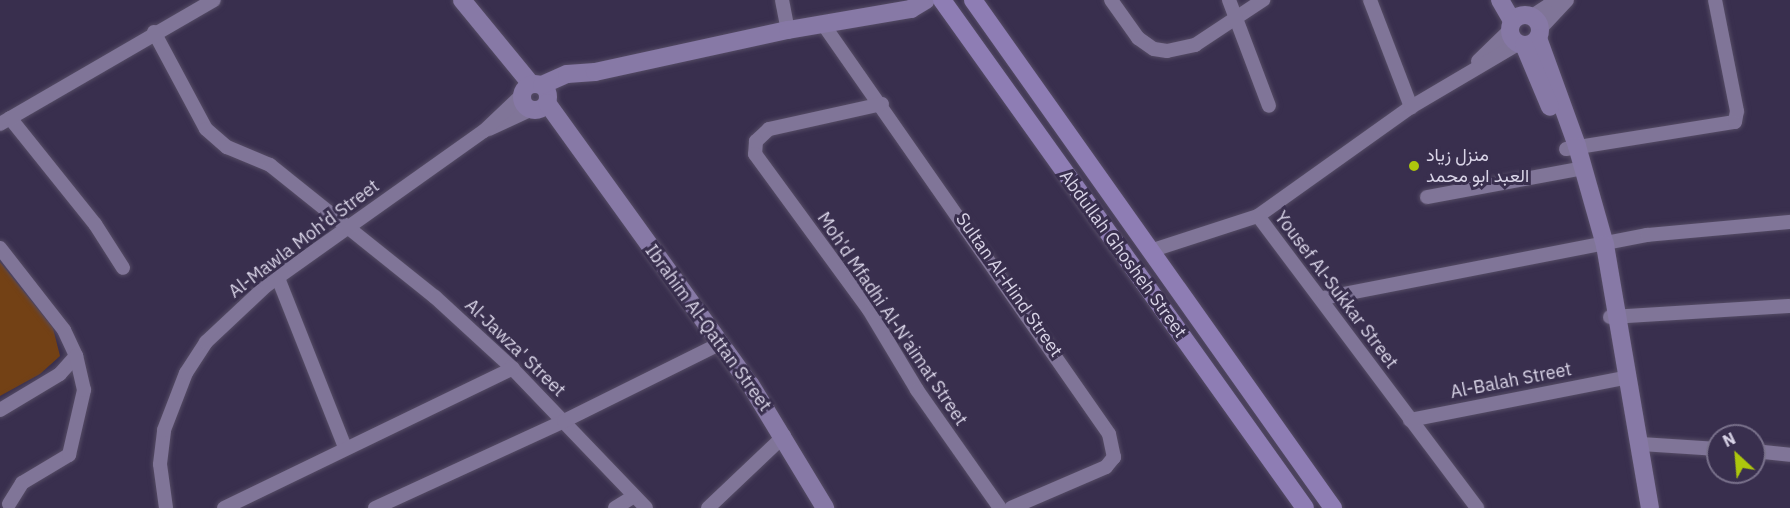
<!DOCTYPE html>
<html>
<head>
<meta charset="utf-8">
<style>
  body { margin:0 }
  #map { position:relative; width:1790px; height:508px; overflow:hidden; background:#392f4e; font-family:"IBM Plex Sans",Vazirmatn,sans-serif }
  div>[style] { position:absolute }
  .green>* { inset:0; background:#734115 }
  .roads { filter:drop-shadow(0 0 2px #554c65) drop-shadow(0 0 2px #554c65) }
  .street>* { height:14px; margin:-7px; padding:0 7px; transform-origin:7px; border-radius:7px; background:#807598 }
  .secondary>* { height:18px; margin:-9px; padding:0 9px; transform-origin:9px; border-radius:9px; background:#8779a6 }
  .secondary>.ring { margin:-9px; padding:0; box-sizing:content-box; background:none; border:18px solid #8779a6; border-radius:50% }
  .primary>* { height:18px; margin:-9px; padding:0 9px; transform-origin:9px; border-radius:9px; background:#8e7db4 }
  .dots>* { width:16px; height:16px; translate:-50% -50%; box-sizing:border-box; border:3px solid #392f4e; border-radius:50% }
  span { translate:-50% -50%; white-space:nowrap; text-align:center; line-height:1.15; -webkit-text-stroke:6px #392f4e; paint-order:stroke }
  .poi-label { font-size:18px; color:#d9d4e7 }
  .left { translate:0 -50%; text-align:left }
  .street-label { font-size:18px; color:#d9d4e7 }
  .north { position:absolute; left:1706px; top:424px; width:60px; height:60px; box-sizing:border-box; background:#392f4e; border:2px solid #79718b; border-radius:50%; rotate:334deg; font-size:16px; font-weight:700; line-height:24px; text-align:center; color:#d9d4e7 }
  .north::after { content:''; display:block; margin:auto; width:21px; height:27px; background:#adc60d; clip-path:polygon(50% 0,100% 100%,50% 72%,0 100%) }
</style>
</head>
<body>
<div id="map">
  <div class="green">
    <i style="clip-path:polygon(0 262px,53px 328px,60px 356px,40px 374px,0 396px)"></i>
  </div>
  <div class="roads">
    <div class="street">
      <i style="left:782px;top:0;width:31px;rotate:79deg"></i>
      <i style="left:1111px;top:0;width:47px;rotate:54.6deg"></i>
      <i style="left:1138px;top:38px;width:19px;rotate:35deg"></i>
      <i style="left:1154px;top:49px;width:13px;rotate:9deg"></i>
      <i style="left:1167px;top:51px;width:29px;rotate:-12deg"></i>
      <i style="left:1195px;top:45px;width:82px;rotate:-33.5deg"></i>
      <i style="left:1229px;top:0;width:113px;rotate:69.3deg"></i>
      <i style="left:1370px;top:0;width:115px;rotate:69deg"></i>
      <i style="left:1532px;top:16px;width:30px;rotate:-33deg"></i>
      <i style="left:823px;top:24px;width:500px;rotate:55.1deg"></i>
      <i style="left:1109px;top:434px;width:24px;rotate:78deg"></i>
      <i style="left:1114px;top:457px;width:13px;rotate:129deg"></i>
      <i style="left:1106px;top:467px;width:103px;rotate:156.7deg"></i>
      <i style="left:1541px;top:28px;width:38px;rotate:-47deg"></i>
      <i style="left:154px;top:32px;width:110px;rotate:61.8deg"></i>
      <i style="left:206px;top:129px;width:28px;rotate:41deg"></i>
      <i style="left:227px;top:147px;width:47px;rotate:22.7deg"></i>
      <i style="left:270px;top:165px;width:211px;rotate:38.7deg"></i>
      <i style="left:435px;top:297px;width:103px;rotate:42.6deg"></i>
      <i style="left:511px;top:367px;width:195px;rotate:46.2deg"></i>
      <i style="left:1478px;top:61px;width:43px;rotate:-44.1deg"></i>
      <i style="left:882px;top:104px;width:116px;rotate:167.5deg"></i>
      <i style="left:769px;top:129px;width:18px;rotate:137deg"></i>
      <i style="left:756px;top:141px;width:13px;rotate:94deg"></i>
      <i style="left:755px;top:154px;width:193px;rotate:53.8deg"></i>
      <i style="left:869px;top:310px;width:93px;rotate:59deg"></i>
      <i style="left:917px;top:390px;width:144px;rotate:54.9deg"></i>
      <i style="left:10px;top:118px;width:136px;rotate:51.3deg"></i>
      <i style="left:95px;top:224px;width:52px;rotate:57.5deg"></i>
      <i style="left:0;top:124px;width:247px;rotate:-30.1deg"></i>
      <i style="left:489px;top:129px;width:45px;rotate:-24.9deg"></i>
      <i style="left:1566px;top:149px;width:171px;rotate:-9.1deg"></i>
      <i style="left:1735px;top:122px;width:11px;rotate:-80deg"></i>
      <i style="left:1737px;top:111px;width:113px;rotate:-101.2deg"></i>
      <i style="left:1427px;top:197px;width:160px;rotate:-10.5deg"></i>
      <i style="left:1258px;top:216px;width:365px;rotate:53.1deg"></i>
      <i style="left:0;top:248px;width:104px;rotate:52deg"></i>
      <i style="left:64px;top:330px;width:29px;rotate:65deg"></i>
      <i style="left:76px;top:356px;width:24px;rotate:132deg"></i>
      <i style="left:60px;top:374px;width:70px;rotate:149deg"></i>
      <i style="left:1150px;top:251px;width:114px;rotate:-18deg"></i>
      <i style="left:1258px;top:216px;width:188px;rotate:-35.5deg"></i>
      <i style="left:1411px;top:107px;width:124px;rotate:-30.5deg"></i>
      <i style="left:278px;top:278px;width:182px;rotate:68.4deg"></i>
      <i style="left:1323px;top:298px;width:330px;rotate:-11deg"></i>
      <i style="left:1647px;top:235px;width:144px;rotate:-5.2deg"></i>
      <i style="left:1610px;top:317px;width:180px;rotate:-3.5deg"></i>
      <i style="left:1410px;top:420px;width:213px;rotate:-11.1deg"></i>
      <i style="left:1641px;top:444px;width:77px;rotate:3.7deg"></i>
      <i style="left:1754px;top:451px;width:36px;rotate:6deg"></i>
      <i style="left:9px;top:504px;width:25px;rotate:-58deg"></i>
      <i style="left:22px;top:483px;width:55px;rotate:-30.8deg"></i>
      <i style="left:69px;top:455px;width:67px;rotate:-77deg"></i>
      <i style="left:84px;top:390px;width:35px;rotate:-103deg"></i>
      <i style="left:166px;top:508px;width:44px;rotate:-97.8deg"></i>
      <i style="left:160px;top:464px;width:34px;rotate:-83deg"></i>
      <i style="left:164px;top:430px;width:61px;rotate:-68.9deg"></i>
      <i style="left:186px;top:373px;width:37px;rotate:-57deg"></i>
      <i style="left:206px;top:342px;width:83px;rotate:-43.1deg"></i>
      <i style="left:267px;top:285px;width:266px;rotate:-35.4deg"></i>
      <i style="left:484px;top:131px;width:51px;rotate:-43.4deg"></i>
      <i style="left:224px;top:508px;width:321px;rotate:-25.8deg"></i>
      <i style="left:375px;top:508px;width:208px;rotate:-24.7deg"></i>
      <i style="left:564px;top:421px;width:175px;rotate:-26.4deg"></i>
      <i style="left:615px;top:508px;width:22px;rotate:-32deg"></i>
      <i style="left:708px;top:508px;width:105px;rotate:-43.5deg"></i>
    </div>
    <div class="secondary">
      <i style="left:462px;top:0;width:109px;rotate:50.6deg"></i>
      <i style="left:1500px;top:0;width:24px;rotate:60deg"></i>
      <i class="ring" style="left:1510px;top:15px;width:12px;height:12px"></i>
      <i style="left:1538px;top:38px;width:115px;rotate:70.1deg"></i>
      <i style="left:1577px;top:146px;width:103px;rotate:74.2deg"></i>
      <i style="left:1605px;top:245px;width:267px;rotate:80.3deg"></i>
      <i style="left:1524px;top:45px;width:67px;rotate:67.2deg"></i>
      <i class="ring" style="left:522px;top:84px;width:8px;height:8px"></i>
      <i style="left:542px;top:85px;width:27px;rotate:-24deg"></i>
      <i style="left:567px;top:74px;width:28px;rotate:-4deg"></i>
      <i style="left:595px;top:72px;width:198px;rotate:-12.3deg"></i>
      <i style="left:788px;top:30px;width:125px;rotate:-9.7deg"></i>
      <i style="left:911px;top:9px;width:17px;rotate:-31deg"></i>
      <i style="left:547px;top:103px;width:347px;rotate:54.2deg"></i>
      <i style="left:750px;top:384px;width:145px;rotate:58.8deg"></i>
    </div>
    <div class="primary">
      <i style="left:942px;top:0;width:624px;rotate:54.45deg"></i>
      <i style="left:973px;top:0;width:623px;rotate:54.68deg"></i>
    </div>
  </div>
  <div class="dots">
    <i style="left:1414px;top:166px;background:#adc60d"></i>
  </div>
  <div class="poi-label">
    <span class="left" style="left:1426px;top:166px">منزل زياد<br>العبد ابو محمد</span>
  </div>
  <div class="street-label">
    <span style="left:304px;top:239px;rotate:-37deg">Al-Mawla Moh'd Street</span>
    <span style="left:1123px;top:254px;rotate:54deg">Abdullah Ghosheh Street</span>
    <span style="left:1009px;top:285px;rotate:55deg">Sultan Al-Hind Street</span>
    <span style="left:1336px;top:290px;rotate:53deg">Yousef Al-Sukkar Street</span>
    <span style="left:892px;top:319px;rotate:56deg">Moh'd Mfadhi Al-N'aimat Street</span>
    <span style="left:708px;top:328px;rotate:54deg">Ibrahim Al-Qattan Street</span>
    <span style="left:515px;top:348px;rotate:44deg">Al-Jawza' Street</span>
    <span style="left:1511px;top:381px;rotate:-11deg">Al-Balah Street</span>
  </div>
  <div class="north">N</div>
</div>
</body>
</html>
